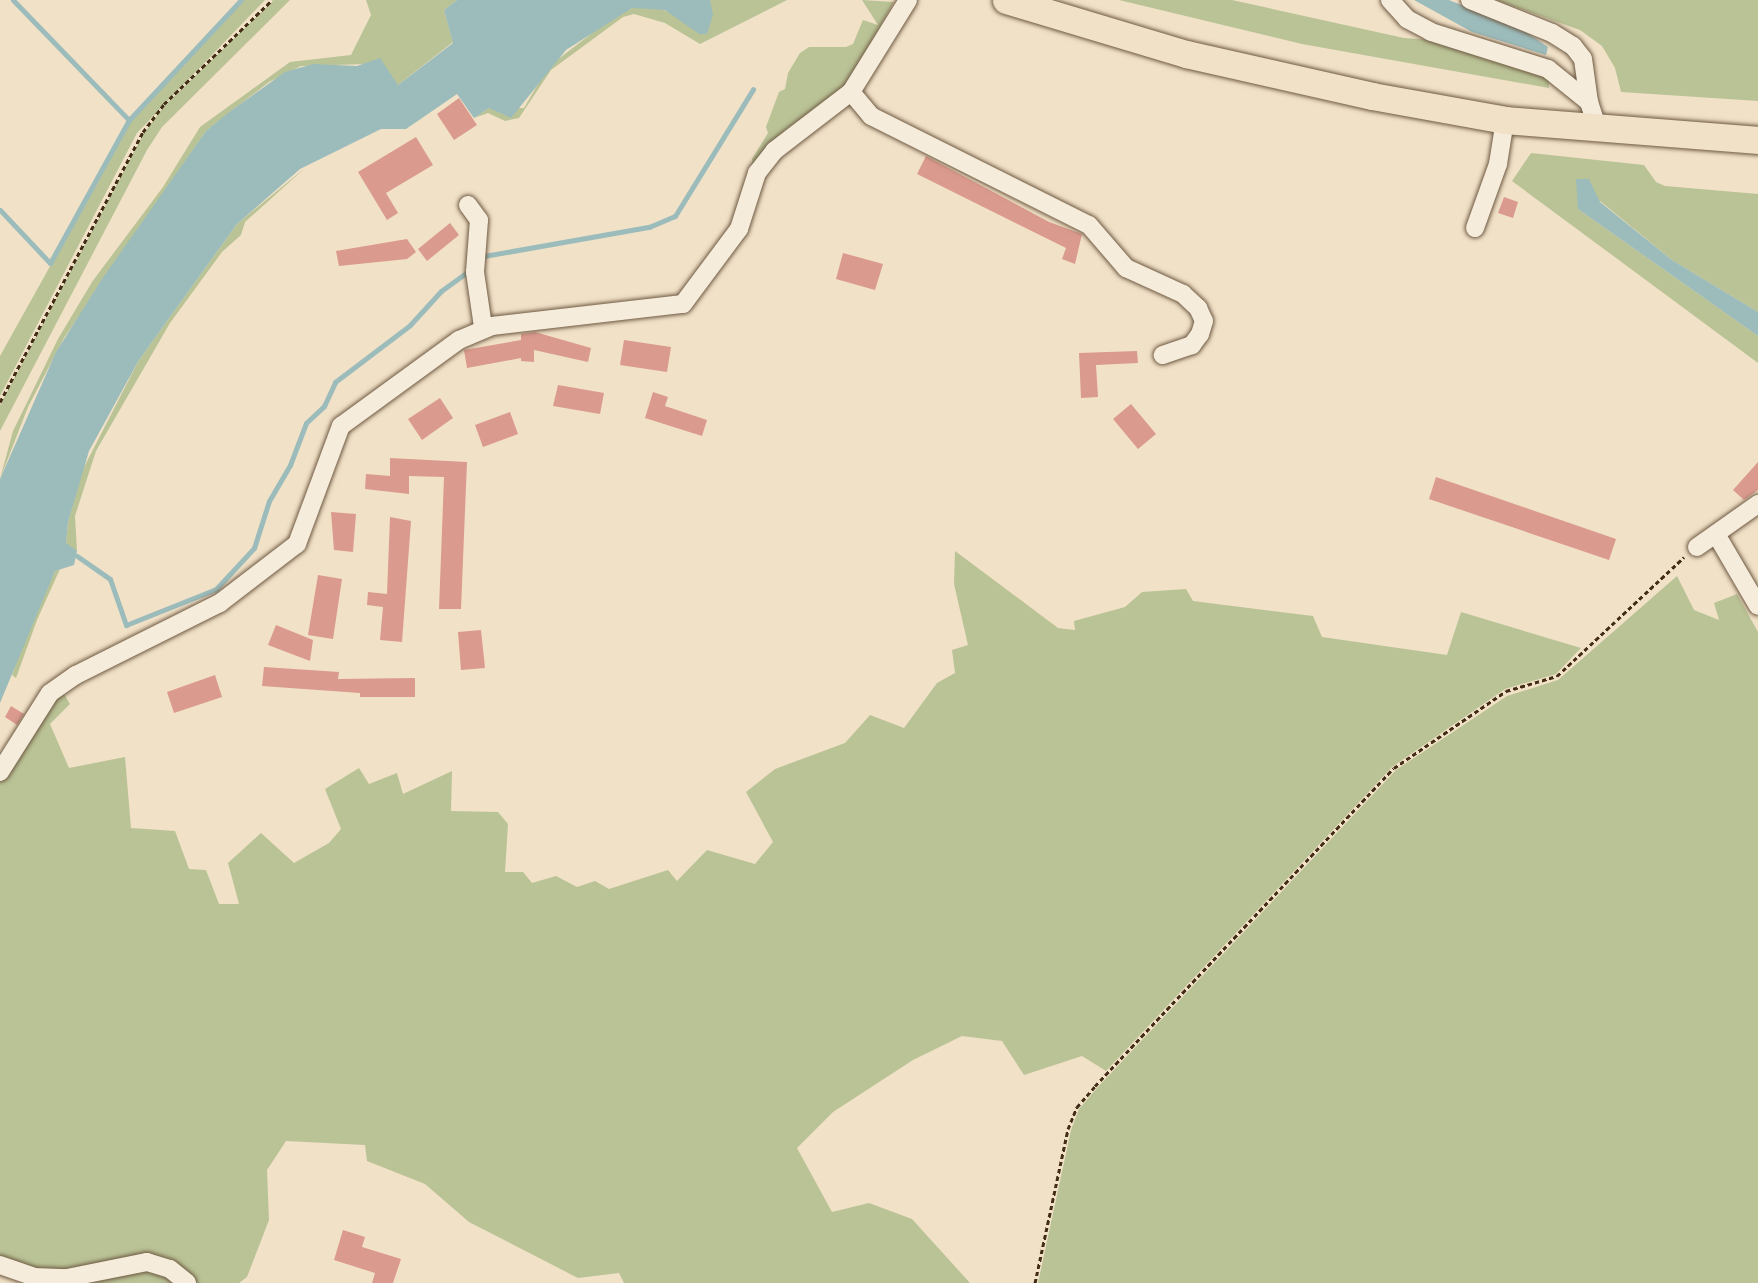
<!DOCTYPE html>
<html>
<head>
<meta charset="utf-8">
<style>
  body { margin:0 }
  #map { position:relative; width:1758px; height:1283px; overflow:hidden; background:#f1e1c7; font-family:"IM FELL French Canon",serif }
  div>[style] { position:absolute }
  .green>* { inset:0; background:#bac396 }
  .water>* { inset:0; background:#9cbcbc }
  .stream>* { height:5px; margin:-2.5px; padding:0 2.5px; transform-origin:2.5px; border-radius:2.5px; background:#9cbcbc }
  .building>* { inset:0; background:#db9a8e }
  .path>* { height:3px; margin-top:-1.5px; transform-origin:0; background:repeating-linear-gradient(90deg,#422c15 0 4.5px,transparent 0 7.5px) }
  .roads { filter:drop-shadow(0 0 2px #6e5942) drop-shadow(0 0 2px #6e5942) }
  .minor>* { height:18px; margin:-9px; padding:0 9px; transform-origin:9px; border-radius:9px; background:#f6ecdb }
  .highway>* { height:27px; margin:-13.5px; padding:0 13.5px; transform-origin:13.5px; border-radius:13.5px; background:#f1e1c7 }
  span { translate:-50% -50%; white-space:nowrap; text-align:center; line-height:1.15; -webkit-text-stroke:5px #f6ecdb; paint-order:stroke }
</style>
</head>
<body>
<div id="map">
  <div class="green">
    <i style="clip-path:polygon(243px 0,265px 0,137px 133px,0 396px,0 356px,131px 121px)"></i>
    <i style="clip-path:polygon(274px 0,290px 0,162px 127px,147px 150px,0 431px,0 405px,144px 133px,165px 105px)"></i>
    <i style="clip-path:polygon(366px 0,457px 0,444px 10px,453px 42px,398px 85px,368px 64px,301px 66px,269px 82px,206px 131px,64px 338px,28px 407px,0 479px,13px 431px,58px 339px,92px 282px,163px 187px,200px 127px,290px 62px,351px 55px,371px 15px)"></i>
    <i style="clip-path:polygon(710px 0,787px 0,700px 44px,665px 23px,634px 14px,623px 17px,551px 70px,519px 118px,505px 121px,488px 113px,474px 118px,489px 108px,524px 108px,548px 67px,617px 14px,632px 8px,658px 8px,709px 26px)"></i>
    <i style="clip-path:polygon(862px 0,894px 2px,845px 87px,785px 130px,753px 170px,752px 159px,768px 133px,766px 127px,779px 92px,785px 89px,788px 73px,800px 53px,809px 47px,846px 47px,853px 44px,863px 20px,878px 25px)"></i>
    <i style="clip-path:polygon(1119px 0,1232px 0,1404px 38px,1434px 40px,1540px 75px,1549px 81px,1549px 88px,1302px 44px)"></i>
    <i style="clip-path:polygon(1496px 0,1758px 0,1758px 101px,1621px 92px,1615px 68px,1602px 46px,1580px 30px)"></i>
    <i style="clip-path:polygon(1531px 153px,1644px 165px,1656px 182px,1665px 186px,1758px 194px,1758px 312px,1672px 260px,1600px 201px,1578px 209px,1758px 336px,1758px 363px,1512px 181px)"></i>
    <i style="clip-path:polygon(305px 168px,245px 222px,241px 235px,222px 252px,170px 323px,96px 451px,75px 516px,77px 551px,72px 551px,66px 543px,68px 522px,81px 473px,139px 360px,237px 224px)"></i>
    <i style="clip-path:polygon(955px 551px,1058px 628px,1075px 630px,1074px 621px,1125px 607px,1142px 592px,1186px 589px,1193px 601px,1313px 616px,1322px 637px,1447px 655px,1461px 612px,1581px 648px,1556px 674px,1505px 689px,1392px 767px,1106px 1071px,1082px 1056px,1024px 1075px,1002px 1041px,962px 1036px,913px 1060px,833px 1112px,797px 1148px,832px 1212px,869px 1203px,912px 1219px,970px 1283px,624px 1283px,619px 1273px,578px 1278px,469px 1222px,425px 1184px,367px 1161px,365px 1145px,286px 1141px,267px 1170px,269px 1220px,247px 1277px,239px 1283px,196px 1283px,181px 1269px,46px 1273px,0 1259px,0 778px,61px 689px,70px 704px,50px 724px,69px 768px,125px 757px,131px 828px,175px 831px,189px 869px,206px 870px,219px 904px,239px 904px,228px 863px,261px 833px,294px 863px,329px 843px,341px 829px,325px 789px,359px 768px,369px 784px,397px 773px,403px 794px,452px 771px,451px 811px,498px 812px,508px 824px,505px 872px,523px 872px,532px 883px,556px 876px,577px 887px,595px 881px,609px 889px,668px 870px,677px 881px,707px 850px,755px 864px,773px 842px,746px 792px,775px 769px,845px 743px,870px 715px,904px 728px,937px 683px,955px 673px,952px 650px,968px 645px,954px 584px)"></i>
    <i style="clip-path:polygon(60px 569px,37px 620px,16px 678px,12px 675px,32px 618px,55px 571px)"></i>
    <i style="clip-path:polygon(1677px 576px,1694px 610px,1719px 620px,1714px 603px,1737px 594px,1758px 632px,1758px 1283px,1038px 1283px,1071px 1130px,1079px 1109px,1097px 1088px,1396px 770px,1507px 696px,1558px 680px)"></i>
    <i style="clip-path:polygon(146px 1266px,181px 1283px,49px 1283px)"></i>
  </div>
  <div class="water">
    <i style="clip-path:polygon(457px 0,710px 0,713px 15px,707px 34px,699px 34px,665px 10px,632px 8px,566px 50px,511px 118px,489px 108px,474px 118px,457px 94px,406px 129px,381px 129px,300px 169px,237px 224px,139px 360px,89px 451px,68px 522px,66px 543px,77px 551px,74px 565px,55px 571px,0 703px,0 479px,56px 352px,102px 279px,206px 131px,228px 113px,285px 72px,313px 64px,357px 66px,380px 58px,398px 85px,453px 43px,444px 10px)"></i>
    <i style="clip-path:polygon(1414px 0,1449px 0,1523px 30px,1548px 47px,1546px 55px,1472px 32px)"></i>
    <i style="clip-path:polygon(1576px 179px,1589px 179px,1600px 202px,1672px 260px,1758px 312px,1758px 336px,1578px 209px)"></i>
  </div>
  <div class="stream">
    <i style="left:13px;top:0;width:167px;rotate:46deg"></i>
    <i style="left:0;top:210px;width:73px;rotate:46.7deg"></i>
    <i style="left:50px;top:263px;width:163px;rotate:-61.1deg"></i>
    <i style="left:129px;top:120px;width:164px;rotate:-47deg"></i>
    <i style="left:484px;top:256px;width:168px;rotate:-10deg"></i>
    <i style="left:649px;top:227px;width:28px;rotate:-23deg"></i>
    <i style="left:675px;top:216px;width:149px;rotate:-58.4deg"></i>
    <i style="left:77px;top:556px;width:40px;rotate:34.9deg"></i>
    <i style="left:110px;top:579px;width:49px;rotate:70.8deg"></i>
    <i style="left:126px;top:625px;width:97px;rotate:-21.8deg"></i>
    <i style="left:216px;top:589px;width:56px;rotate:-47.2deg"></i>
    <i style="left:254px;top:548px;width:49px;rotate:-72.3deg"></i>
    <i style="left:269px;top:501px;width:42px;rotate:-59.7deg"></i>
    <i style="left:290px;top:465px;width:45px;rotate:-69.1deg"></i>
    <i style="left:306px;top:423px;width:25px;rotate:-43deg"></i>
    <i style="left:324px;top:406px;width:26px;rotate:-65deg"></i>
    <i style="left:335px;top:382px;width:94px;rotate:-37.2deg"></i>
    <i style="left:410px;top:325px;width:46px;rotate:-47.6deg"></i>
    <i style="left:441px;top:291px;width:32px;rotate:-36deg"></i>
  </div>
  <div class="building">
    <i style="clip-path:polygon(459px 98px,477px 125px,454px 140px,437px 114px)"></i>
    <i style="clip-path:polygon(416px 137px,433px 165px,386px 193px,398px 213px,387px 220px,358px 172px)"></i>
    <i style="clip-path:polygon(926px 156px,1049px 222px,1082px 234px,1075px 264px,1062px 259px,1066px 248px,917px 174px)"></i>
    <i style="clip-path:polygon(1504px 197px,1518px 202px,1513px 218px,1498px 213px)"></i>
    <i style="clip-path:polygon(450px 223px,459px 235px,427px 261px,418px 249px)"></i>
    <i style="clip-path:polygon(407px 239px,416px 252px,407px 259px,339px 266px,336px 251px)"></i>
    <i style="clip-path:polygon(843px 253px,883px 264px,875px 290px,836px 279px)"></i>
    <i style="clip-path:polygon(535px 332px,591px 348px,588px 362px,534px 350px,534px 362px,521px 361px,521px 358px,467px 368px,464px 350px,521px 340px,521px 334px)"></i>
    <i style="clip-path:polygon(624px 340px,671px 347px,667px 372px,620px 365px)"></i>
    <i style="clip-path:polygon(1137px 351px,1138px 363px,1096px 365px,1098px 397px,1081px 398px,1079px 353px)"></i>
    <i style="clip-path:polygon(558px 385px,604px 393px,600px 414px,553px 406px)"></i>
    <i style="clip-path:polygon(653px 392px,668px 397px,665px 406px,707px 420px,702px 436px,645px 418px)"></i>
    <i style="clip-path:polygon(440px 398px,453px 418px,422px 440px,408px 419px)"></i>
    <i style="clip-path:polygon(1131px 404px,1156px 434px,1138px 449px,1113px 419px)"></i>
    <i style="clip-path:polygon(510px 412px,518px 434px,483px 447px,475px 425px)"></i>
    <i style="clip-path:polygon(390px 458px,467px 462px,461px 609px,439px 609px,444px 477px,409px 476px,409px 494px,365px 489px,366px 474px,390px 476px)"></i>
    <i style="clip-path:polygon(1758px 462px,1758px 490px,1744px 500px,1733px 490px)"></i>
    <i style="clip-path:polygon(1436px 477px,1616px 539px,1609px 560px,1429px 499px)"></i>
    <i style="clip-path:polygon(331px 512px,356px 514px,353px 552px,334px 550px)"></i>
    <i style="clip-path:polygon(390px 517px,411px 521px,402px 642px,380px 640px,383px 607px,367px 605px,368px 592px,387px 594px)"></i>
    <i style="clip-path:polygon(318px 575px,342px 579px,333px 639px,308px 635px)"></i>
    <i style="clip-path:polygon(276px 625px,313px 640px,310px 661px,268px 645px)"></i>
    <i style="clip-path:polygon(481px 630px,485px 668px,461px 670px,458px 632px)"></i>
    <i style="clip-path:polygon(264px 667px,339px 672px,338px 679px,415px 678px,415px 697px,360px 697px,360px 693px,262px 686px)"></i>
    <i style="clip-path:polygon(215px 675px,222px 697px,174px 713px,167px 692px)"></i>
    <i style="clip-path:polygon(11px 706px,24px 714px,17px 725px,5px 717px)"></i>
    <i style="clip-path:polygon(343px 1230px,365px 1237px,362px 1247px,401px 1259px,393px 1283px,372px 1283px,375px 1273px,334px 1260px)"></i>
  </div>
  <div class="path">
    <i style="left:0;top:402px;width:306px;rotate:-62.1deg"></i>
    <i style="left:143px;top:132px;width:35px;rotate:-53deg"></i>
    <i style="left:164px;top:104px;width:150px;rotate:-43.9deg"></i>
    <i style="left:1035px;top:1283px;width:157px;rotate:-77.9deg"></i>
    <i style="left:1068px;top:1129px;width:24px;rotate:-68deg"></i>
    <i style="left:1077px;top:1107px;width:28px;rotate:-49deg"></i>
    <i style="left:1095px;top:1086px;width:436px;rotate:-46.8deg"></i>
    <i style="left:1394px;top:768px;width:136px;rotate:-34.5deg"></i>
    <i style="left:1506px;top:691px;width:53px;rotate:-16.4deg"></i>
    <i style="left:1557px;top:676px;width:174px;rotate:-43.1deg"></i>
  </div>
  <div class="roads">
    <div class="minor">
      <i style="left:1390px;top:0;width:25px;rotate:48deg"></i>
      <i style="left:1407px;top:19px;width:27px;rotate:28deg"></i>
      <i style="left:1431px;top:32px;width:123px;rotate:17.5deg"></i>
      <i style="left:1548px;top:69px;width:53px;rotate:38.8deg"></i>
      <i style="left:1589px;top:102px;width:29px;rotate:72deg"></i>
      <i style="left:1470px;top:0;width:88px;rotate:21.9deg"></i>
      <i style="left:1552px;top:33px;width:25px;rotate:32deg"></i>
      <i style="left:1573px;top:46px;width:16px;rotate:52deg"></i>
      <i style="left:1583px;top:59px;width:43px;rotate:82.1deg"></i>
      <i style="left:851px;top:92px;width:31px;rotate:50deg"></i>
      <i style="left:871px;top:116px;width:244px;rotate:26.6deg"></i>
      <i style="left:1089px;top:225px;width:57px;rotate:49.3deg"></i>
      <i style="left:1126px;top:268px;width:63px;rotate:24.5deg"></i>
      <i style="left:1183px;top:294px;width:21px;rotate:43deg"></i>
      <i style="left:1198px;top:308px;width:14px;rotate:65deg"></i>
      <i style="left:1204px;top:321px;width:14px;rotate:107deg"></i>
      <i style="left:1200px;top:334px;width:14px;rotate:126deg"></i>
      <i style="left:1192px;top:345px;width:31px;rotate:161deg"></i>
      <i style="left:468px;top:205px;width:19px;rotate:54deg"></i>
      <i style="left:479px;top:220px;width:52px;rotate:94.4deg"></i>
      <i style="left:475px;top:272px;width:56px;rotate:81.7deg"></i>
      <i style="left:1475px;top:228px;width:68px;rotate:-70.2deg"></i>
      <i style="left:1498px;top:164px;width:45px;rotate:-81deg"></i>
      <i style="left:1716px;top:534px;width:83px;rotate:59.7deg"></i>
      <i style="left:1697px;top:547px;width:75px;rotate:-35.2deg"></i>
      <i style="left:0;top:772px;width:93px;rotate:-57.7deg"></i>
      <i style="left:50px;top:693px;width:32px;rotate:-35deg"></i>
      <i style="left:76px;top:675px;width:161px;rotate:-26.6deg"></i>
      <i style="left:220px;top:603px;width:97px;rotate:-37.5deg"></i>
      <i style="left:297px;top:544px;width:126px;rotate:-69.6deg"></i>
      <i style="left:341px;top:426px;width:146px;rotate:-36.1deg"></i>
      <i style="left:459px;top:340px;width:36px;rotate:-23deg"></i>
      <i style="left:492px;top:326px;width:192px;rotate:-6.6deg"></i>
      <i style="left:683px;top:304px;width:94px;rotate:-53.3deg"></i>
      <i style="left:739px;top:229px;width:59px;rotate:-72.2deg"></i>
      <i style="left:757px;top:173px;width:28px;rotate:-52deg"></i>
      <i style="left:774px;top:151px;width:97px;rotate:-37.5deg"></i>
      <i style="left:851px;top:92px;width:108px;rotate:-58.2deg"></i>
      <i style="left:0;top:1265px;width:36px;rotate:19deg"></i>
      <i style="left:34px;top:1277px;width:33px;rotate:2deg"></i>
      <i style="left:67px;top:1278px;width:82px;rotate:-11.3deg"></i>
      <i style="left:147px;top:1262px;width:24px;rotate:17deg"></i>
      <i style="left:170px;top:1269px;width:22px;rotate:39deg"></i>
    </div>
    <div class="highway">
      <i style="left:1006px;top:0;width:188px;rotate:16.7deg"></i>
      <i style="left:1186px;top:54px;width:191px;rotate:12.7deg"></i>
      <i style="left:1372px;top:96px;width:135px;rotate:10.2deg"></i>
      <i style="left:1505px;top:120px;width:254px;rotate:4.5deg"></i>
    </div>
  </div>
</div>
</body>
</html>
